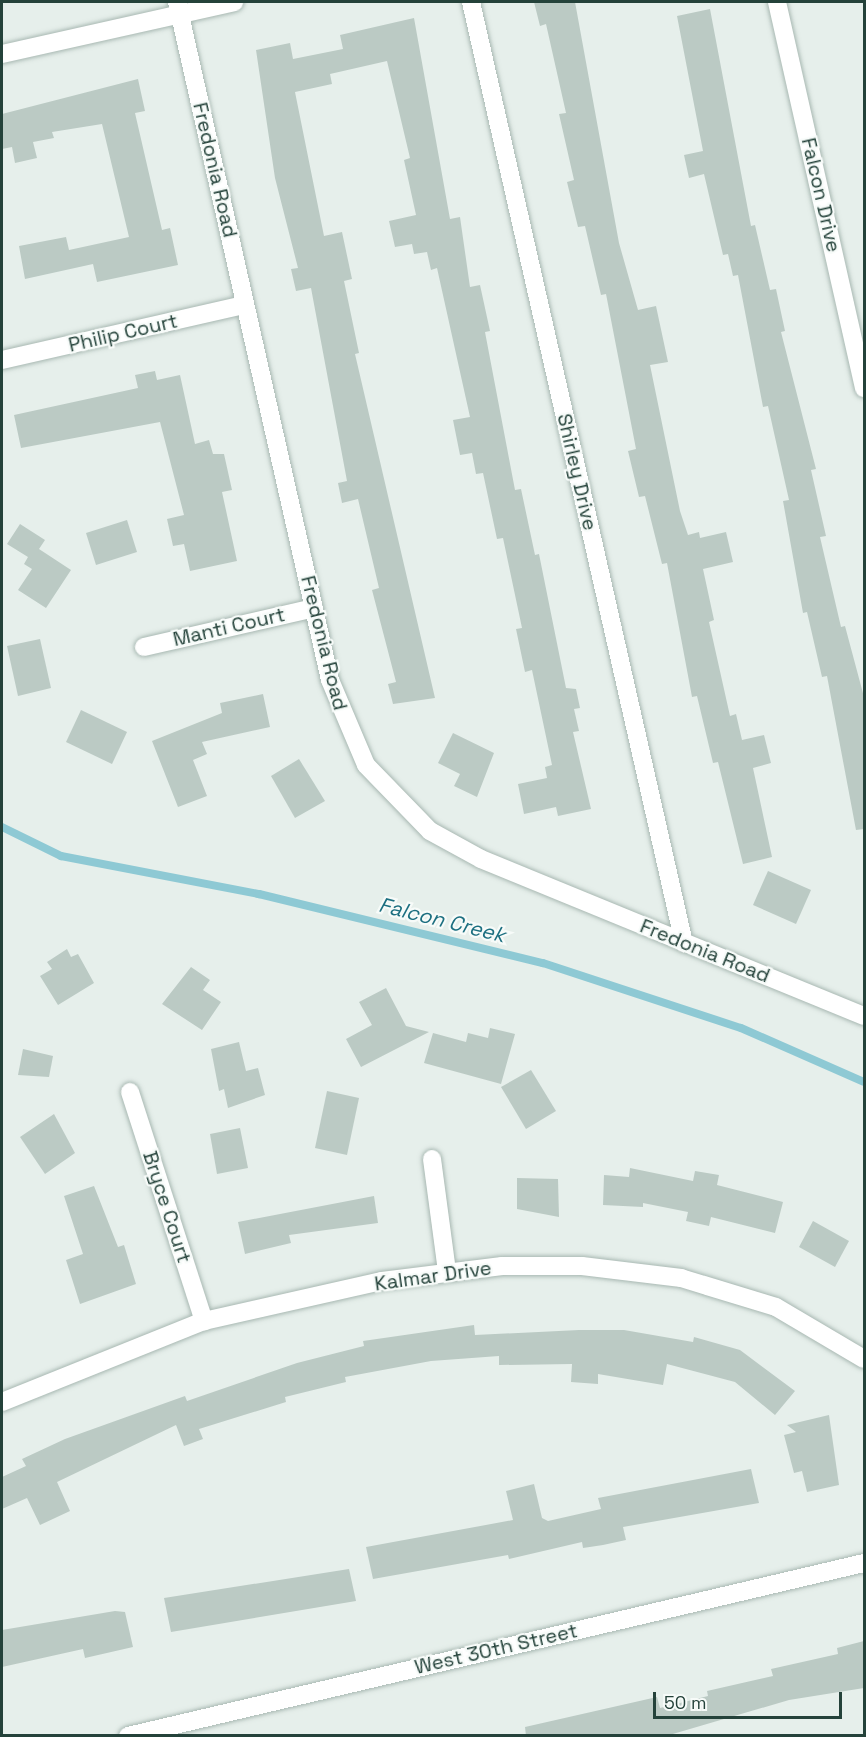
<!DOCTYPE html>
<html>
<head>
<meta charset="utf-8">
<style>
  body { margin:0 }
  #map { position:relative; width:866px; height:1737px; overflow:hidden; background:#e6efeb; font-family:"Space Grotesk",sans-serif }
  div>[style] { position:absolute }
  .stream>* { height:8px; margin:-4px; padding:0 4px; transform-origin:4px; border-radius:4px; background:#8ec9d4 }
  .building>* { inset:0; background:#bbcac4 }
  .roads { filter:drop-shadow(0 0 2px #a8b8b2) drop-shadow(0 0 2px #a8b8b2) }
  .minor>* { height:18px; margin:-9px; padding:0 9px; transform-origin:9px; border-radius:9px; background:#fff }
  .secondary>* { height:18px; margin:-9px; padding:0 9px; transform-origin:9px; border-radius:9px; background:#fff }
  span { translate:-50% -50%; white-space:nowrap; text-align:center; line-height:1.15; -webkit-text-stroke:4.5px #f7fbf9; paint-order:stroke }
  .street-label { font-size:20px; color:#24423a }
  .water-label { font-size:21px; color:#1c6f80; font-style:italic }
  .frame { position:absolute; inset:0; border:3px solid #24423a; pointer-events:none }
  .scale { position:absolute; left:653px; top:1692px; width:189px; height:27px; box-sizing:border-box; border:3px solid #24423a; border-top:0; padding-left:8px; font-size:18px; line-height:21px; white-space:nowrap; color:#24423a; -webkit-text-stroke:4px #f7fbf9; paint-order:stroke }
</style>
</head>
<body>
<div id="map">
  <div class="stream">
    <i style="left:2px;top:827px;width:66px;rotate:26.2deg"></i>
    <i style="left:61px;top:856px;width:202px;rotate:10.9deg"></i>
    <i style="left:259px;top:894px;width:292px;rotate:13.7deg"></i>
    <i style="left:543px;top:963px;width:208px;rotate:18.2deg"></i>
    <i style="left:741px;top:1028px;width:134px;rotate:23.7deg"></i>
  </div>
  <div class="building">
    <i style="clip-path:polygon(534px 2px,575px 2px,619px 243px,638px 310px,656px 306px,668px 362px,650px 365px,680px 511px,688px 535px,699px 532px,700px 538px,726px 532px,733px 562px,703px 569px,714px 620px,709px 622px,730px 716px,736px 714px,742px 740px,764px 735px,771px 763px,753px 768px,772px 857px,743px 864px,718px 762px,713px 763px,697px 696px,692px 697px,667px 563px,662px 564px,645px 496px,639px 497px,628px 451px,636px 449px,606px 294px,601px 295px,585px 226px,578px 227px,567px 182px,574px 180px,559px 114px,566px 113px,546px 24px,540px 26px)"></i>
    <i style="clip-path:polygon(710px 9px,751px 226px,755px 225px,770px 290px,776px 289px,785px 331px,781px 332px,816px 469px,811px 470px,826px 536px,820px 537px,841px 627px,845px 626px,864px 697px,864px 829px,856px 830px,827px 676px,822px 677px,807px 612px,803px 613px,783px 501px,789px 500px,768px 406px,763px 407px,738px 275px,733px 276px,728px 254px,723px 255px,704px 174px,689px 178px,684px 155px,703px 151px,677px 16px)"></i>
    <i style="clip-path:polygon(414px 18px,450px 219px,460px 217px,470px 287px,480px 285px,490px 331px,485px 332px,515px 490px,521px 489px,535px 555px,539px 554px,566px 688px,576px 689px,580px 708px,574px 709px,579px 731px,573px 732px,591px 809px,558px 816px,556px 807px,524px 814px,518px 784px,547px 778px,545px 767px,552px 765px,532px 670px,525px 672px,516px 629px,522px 628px,503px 538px,497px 539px,483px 473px,476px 474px,472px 453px,460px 455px,453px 420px,470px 417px,437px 268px,431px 270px,427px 252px,414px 254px,412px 244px,395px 247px,389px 221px,416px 215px,404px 160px,410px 158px,387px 61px,330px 74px,332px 84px,295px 92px,324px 236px,342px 232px,352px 279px,344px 281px,359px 353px,355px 354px,435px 698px,393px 704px,388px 684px,396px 682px,372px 590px,379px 588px,358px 499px,342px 503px,338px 483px,347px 481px,311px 288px,296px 291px,291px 269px,298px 268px,275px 178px,256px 50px,290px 43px,293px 59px,343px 49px,340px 35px)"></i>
    <i style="clip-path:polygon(138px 79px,145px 111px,135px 113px,162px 230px,170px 228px,178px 265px,97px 282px,93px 264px,25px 279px,19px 246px,66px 237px,69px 250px,129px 237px,102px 124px,52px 132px,54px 138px,33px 142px,37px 158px,15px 163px,12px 147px,2px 149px,2px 114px)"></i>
    <i style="clip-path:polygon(155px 371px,157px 380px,180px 375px,195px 444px,209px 440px,213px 454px,224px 454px,232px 490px,222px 492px,237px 561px,190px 571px,184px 544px,173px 546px,167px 519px,184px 515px,160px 422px,21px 448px,14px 415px,138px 388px,135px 375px)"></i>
    <i style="clip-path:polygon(127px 520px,137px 552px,96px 565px,86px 533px)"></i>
    <i style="clip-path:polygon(20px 524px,45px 540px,39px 549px,71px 570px,46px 608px,18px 590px,32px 569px,24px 564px,28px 557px,7px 544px)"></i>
    <i style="clip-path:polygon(40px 639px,51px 688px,18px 696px,7px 646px)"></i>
    <i style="clip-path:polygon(263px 694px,270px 727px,202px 742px,207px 754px,193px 760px,207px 796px,178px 807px,152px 741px,222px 713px,220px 703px)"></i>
    <i style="clip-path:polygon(81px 710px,127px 732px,112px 764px,66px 742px)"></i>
    <i style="clip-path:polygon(453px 733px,494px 753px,477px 797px,454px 786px,460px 774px,438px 763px)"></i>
    <i style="clip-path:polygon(299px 759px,325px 801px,295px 818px,271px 776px)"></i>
    <i style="clip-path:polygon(768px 871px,811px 890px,796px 924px,753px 905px)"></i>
    <i style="clip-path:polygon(67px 949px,71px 957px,78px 954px,94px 983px,58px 1005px,40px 976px,52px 969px,47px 962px)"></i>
    <i style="clip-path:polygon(191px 967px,210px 980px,203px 990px,221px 1002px,202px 1030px,162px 1004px)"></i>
    <i style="clip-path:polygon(386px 988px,406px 1026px,429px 1032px,361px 1067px,346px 1039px,372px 1025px,359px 1002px)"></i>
    <i style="clip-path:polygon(490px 1028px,515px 1034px,501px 1084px,424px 1063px,433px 1033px,466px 1042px,468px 1033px,488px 1038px)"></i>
    <i style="clip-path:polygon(239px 1042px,246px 1071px,258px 1068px,265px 1095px,228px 1108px,224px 1089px,219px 1091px,211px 1049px)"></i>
    <i style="clip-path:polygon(23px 1049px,53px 1056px,49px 1077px,18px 1075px)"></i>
    <i style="clip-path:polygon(531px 1070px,556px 1111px,526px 1129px,501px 1087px)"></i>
    <i style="clip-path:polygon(327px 1091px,359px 1098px,347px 1155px,315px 1148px)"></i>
    <i style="clip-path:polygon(54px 1114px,75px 1153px,45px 1174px,20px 1137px)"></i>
    <i style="clip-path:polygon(240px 1128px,248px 1168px,217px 1174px,210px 1134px)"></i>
    <i style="clip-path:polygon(630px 1168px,693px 1181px,695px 1171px,719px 1175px,717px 1185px,783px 1202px,775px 1233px,711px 1217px,709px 1226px,686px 1221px,688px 1212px,643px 1203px,643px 1207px,603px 1205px,604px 1175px,629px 1177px)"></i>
    <i style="clip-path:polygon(517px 1178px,558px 1179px,559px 1217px,517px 1209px)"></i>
    <i style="clip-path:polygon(94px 1186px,118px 1247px,124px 1245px,136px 1284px,80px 1304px,66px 1260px,83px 1254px,64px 1196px)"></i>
    <i style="clip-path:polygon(374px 1196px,378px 1223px,289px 1235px,291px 1243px,245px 1254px,238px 1222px)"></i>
    <i style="clip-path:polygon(813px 1221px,849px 1241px,835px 1267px,799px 1247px)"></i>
    <i style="clip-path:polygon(474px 1325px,475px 1335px,579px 1330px,624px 1330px,693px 1342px,694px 1337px,740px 1350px,795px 1391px,775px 1415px,735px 1382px,667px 1364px,663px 1385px,598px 1374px,598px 1384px,571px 1382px,572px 1364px,499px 1365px,499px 1356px,431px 1361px,345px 1377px,346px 1382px,285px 1397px,286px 1402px,199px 1429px,203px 1439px,184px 1446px,176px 1425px,57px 1482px,70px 1511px,40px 1525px,27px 1498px,2px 1509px,2px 1477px,26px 1466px,22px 1459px,65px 1439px,185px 1396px,187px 1401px,297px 1363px,364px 1346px,363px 1341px)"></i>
    <i style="clip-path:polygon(829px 1415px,839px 1485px,807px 1492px,802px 1471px,794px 1473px,784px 1435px,796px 1432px,787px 1425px)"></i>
    <i style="clip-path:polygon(751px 1469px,759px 1503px,623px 1527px,626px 1540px,603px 1545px,583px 1548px,582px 1542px,509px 1559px,508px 1555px,373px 1579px,366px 1547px,513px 1520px,506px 1491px,534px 1484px,542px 1518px,548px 1521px,601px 1509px,598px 1498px)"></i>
    <i style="clip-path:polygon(349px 1569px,356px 1601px,171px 1632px,164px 1598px)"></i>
    <i style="clip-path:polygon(115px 1611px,125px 1612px,133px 1647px,85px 1658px,83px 1649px,2px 1667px,2px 1630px)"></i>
    <i style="clip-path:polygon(864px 1641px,864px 1688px,789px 1700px,666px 1736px,526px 1736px,525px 1727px,657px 1697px,660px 1708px,708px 1696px,707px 1691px,773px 1676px,771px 1669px,838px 1654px,837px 1648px)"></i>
  </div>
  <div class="roads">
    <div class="minor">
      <i style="left:177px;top:2px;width:695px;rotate:77.28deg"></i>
      <i style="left:330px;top:680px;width:92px;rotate:67deg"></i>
      <i style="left:366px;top:765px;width:92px;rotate:45.9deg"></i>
      <i style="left:430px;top:831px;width:58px;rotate:28.8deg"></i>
      <i style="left:481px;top:859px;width:414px;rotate:22.3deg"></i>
      <i style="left:471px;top:2px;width:965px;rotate:77.25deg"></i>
      <i style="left:777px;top:2px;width:396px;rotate:77.3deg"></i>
      <i style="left:2px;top:54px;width:238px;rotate:-12.6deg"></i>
      <i style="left:2px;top:360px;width:249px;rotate:-12.8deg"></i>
      <i style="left:144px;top:647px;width:174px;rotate:-12.9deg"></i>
      <i style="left:130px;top:1092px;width:241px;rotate:72.1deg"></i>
      <i style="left:432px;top:1159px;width:114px;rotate:82.4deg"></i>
      <i style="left:2px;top:1402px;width:218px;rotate:-21.9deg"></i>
      <i style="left:204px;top:1321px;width:182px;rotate:-12.7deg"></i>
      <i style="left:382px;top:1281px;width:121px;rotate:-7.1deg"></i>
      <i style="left:502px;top:1266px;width:80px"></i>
      <i style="left:582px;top:1266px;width:100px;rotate:6.9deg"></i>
      <i style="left:681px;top:1278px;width:99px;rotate:17deg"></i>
      <i style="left:776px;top:1307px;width:102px;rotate:30.6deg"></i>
    </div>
    <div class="secondary">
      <i style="left:128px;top:1736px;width:756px;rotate:-13.23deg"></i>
    </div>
  </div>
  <div class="street-label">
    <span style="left:215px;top:170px;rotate:77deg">Fredonia Road</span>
    <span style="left:821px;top:195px;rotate:77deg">Falcon Drive</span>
    <span style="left:123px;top:333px;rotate:-13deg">Philip Court</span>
    <span style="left:577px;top:472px;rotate:77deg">Shirley Drive</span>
    <span style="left:229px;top:627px;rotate:-13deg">Manti Court</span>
    <span style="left:324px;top:643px;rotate:76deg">Fredonia Road</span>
    <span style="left:705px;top:951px;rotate:22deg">Fredonia Road</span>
    <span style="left:167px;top:1207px;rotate:72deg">Bryce Court</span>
    <span style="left:433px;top:1276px;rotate:-8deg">Kalmar Drive</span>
    <span style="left:496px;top:1649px;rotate:-13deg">West 30th Street</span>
  </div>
  <div class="water-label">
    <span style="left:442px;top:920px;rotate:14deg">Falcon Creek</span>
  </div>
  <div class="frame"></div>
  <div class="scale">50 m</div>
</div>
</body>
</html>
